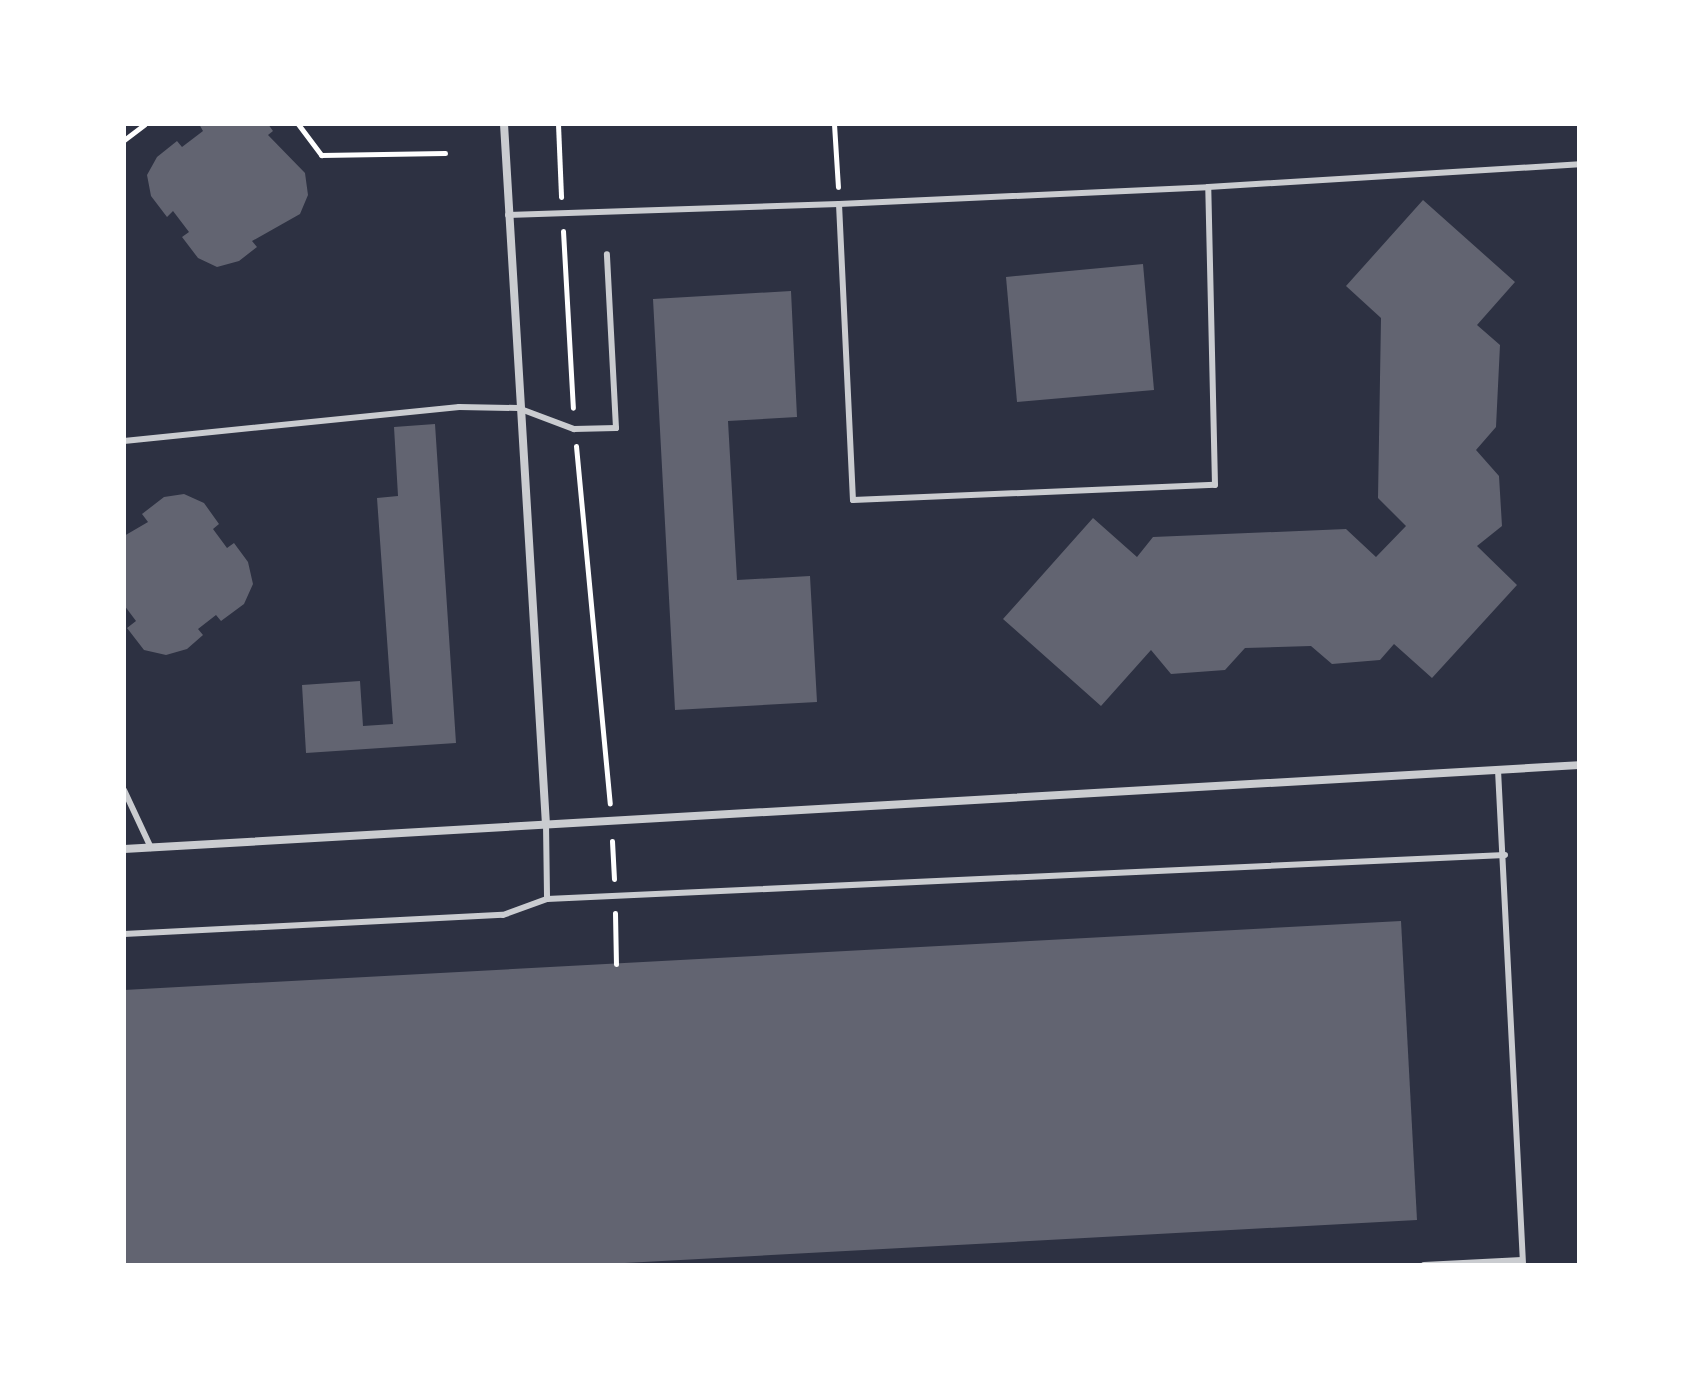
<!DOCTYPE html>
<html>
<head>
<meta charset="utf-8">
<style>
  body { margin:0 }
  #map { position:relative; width:1703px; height:1389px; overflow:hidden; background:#2d3142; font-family:"Fira Sans",sans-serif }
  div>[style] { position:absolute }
  .building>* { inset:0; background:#626471 }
  .path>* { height:5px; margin:-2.5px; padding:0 2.5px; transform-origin:2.5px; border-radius:2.5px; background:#fff }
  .service>* { height:6px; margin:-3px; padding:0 3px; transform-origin:3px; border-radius:3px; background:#caccd0 }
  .minor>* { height:8px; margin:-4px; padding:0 4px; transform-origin:4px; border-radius:4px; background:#caccd0 }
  span { translate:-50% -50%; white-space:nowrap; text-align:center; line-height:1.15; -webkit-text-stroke:6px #fff; paint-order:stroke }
  .frame { position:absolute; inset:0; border:126px solid #fff; pointer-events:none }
</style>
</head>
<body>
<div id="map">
  <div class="building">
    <i style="clip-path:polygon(199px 124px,268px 124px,273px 131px,268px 135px,305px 173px,308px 195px,300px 214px,252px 241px,257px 247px,239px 261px,217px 267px,198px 258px,182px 237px,189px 232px,173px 211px,167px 217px,151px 196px,147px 175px,157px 157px,177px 141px,182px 147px,203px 131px)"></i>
    <i style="clip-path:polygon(1423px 200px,1515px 282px,1477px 325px,1500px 345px,1496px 427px,1476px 450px,1499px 476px,1502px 526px,1477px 546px,1517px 585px,1432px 678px,1394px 644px,1380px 660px,1332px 664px,1311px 646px,1245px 648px,1225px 670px,1171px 674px,1151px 650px,1101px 706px,1003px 619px,1093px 518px,1137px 557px,1153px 537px,1346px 529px,1376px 557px,1406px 526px,1378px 498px,1381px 318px,1346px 286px)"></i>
    <i style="clip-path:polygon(1143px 264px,1154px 390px,1017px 402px,1006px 277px)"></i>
    <i style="clip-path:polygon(791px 291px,797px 417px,728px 421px,737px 580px,810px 576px,817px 702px,675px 710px,653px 299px)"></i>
    <i style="clip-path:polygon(435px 424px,456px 743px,306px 753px,302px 685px,360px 681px,363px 726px,393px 724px,377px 498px,398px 496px,394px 427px)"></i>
    <i style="clip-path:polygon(184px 494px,204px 503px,219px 524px,213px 529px,227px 548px,234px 543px,248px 562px,253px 584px,244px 604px,221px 621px,216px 615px,198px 629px,203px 635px,187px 649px,166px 655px,144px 650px,127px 628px,136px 621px,124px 605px,124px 536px,148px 522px,142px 514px,164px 497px)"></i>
    <i style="clip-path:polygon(1401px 921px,1417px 1220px,588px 1265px,124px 1265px,124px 990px)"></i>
  </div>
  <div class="path">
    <i style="left:298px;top:124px;width:39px;rotate:53deg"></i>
    <i style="left:321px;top:155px;width:124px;rotate:-0.9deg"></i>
    <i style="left:558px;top:124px;width:73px;rotate:87.6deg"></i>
    <i style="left:834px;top:124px;width:63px;rotate:86.4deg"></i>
    <i style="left:124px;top:140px;width:26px;rotate:-37deg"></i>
    <i style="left:563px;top:231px;width:177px;rotate:86.8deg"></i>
    <i style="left:576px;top:446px;width:359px;rotate:84.6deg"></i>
    <i style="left:612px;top:841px;width:38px;rotate:87deg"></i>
    <i style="left:615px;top:913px;width:51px;rotate:88.9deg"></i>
  </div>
  <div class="service">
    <i style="left:839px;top:204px;width:369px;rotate:-2.6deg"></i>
    <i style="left:508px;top:215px;width:331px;rotate:-1.9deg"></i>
    <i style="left:839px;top:204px;width:296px;rotate:87.3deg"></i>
    <i style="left:853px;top:500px;width:362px;rotate:-2.4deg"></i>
    <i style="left:1215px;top:485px;width:298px;rotate:-91.3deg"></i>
    <i style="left:1208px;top:187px;width:372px;rotate:-3.5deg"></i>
    <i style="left:124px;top:441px;width:337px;rotate:-5.8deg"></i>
    <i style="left:459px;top:407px;width:59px;rotate:1deg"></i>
    <i style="left:518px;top:408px;width:60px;rotate:20.6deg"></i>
    <i style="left:574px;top:429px;width:42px;rotate:-1.4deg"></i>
    <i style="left:616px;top:428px;width:174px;rotate:-93deg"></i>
    <i style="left:1498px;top:770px;width:496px;rotate:87.1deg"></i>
    <i style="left:124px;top:790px;width:64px;rotate:65deg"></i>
    <i style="left:546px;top:824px;width:75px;rotate:89.2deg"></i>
    <i style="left:124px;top:934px;width:379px;rotate:-2.9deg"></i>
    <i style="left:503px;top:915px;width:47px;rotate:-20deg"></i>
    <i style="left:547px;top:899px;width:959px;rotate:-2.63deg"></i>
    <i style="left:1424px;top:1265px;width:98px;rotate:-2.9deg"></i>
  </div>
  <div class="minor">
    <i style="left:504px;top:124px;width:701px;rotate:86.57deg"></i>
    <i style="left:124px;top:849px;width:1457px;rotate:-3.3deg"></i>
  </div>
  <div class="frame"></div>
</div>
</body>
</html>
